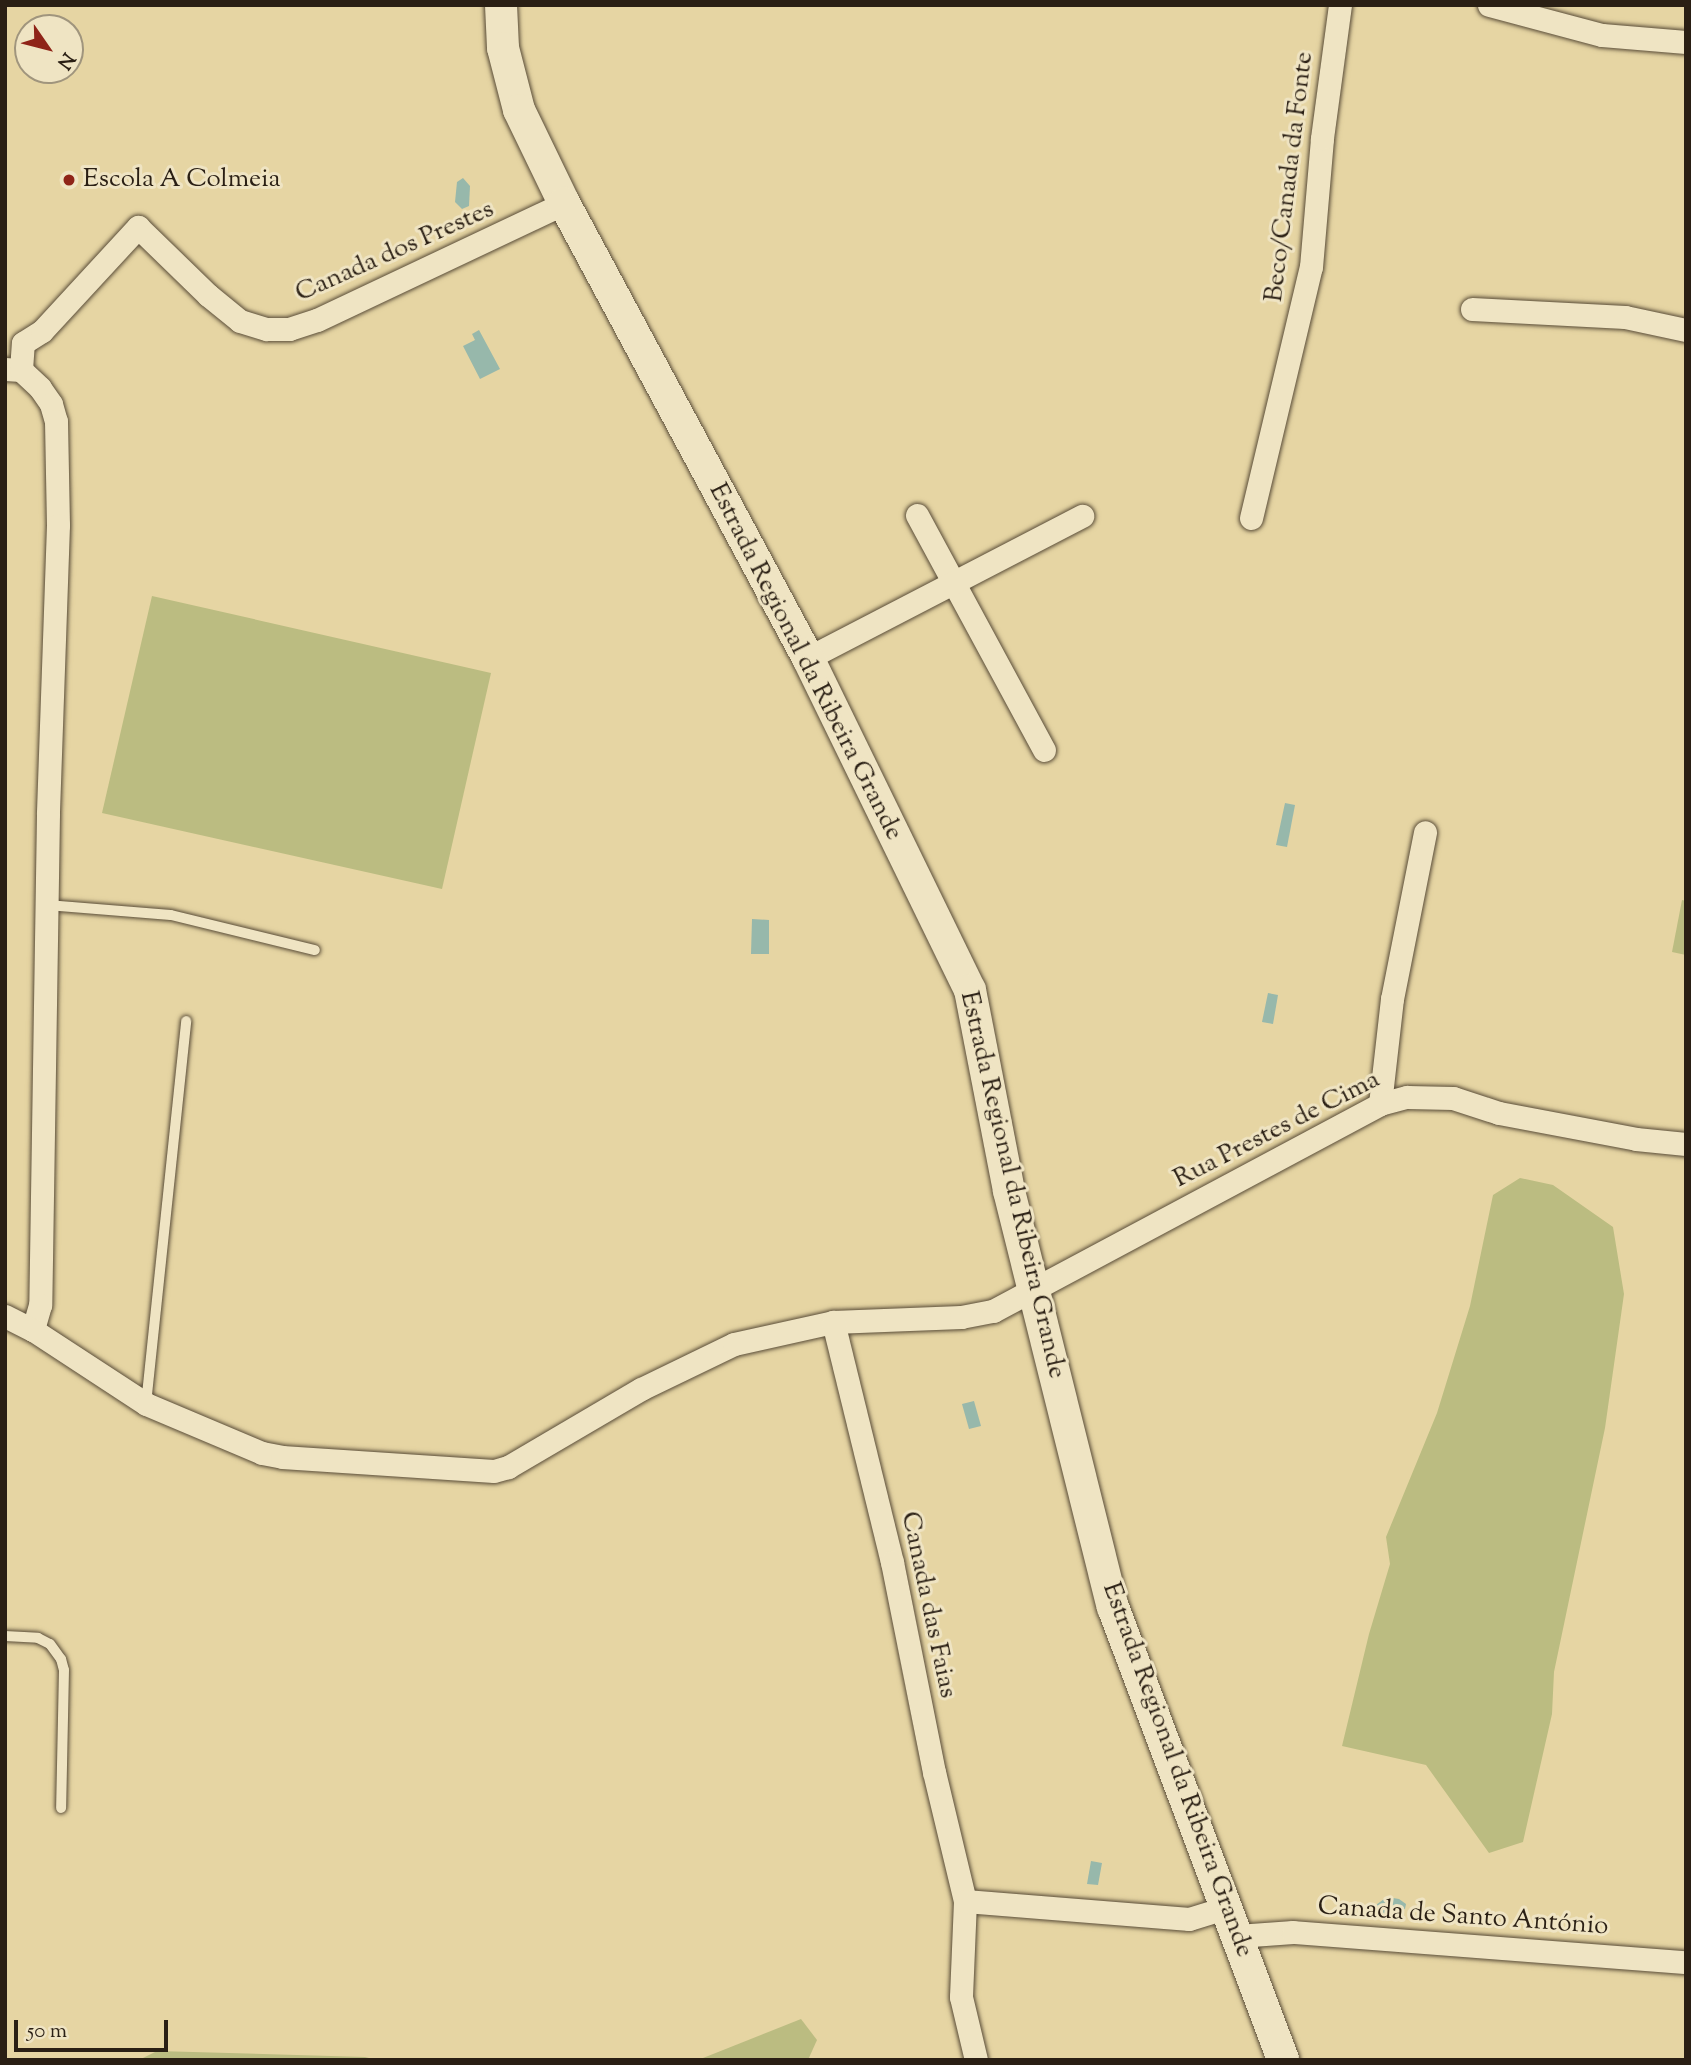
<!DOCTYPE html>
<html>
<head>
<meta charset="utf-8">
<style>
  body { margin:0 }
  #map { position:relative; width:1691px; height:2065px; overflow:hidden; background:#e6d5a3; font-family:"Sorts Mill Goudy",serif }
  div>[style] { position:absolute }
  .green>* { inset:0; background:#bbbc81 }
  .water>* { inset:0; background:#97b8ab }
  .roads { filter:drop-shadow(0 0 2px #594c38) drop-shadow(0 0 2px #594c38) }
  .lane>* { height:10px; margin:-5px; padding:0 5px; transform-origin:5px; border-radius:5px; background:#efe4c3 }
  .street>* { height:23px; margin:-11.5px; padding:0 11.5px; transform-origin:11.5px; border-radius:11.5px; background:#efe4c3 }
  .secondary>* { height:32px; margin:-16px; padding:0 16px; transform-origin:16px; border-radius:16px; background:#efe4c3 }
  .dots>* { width:19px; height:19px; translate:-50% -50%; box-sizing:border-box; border:4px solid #efe4c3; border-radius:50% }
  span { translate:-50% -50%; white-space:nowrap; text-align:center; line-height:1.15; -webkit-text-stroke:6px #efe4c3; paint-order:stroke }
  .street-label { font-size:26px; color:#2a1f14 }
  .poi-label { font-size:26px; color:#2a1f14 }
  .left { translate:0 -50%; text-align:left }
  .frame { position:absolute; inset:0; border:7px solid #2a1f14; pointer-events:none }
  .north { position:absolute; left:14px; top:14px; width:70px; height:70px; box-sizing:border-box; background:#efe4c3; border:2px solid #a0957d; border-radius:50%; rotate:125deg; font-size:19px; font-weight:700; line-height:28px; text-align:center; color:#2a1f14 }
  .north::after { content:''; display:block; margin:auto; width:24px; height:32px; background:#8f2418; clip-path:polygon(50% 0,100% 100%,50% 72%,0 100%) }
  .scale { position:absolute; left:14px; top:2020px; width:154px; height:32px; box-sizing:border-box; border:4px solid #2a1f14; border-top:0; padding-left:9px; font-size:21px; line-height:24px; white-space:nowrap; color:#2a1f14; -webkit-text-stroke:5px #efe4c3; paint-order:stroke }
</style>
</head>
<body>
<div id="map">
  <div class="green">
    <i style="clip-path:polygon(152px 596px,491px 673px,442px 889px,102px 813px)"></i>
    <i style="clip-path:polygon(1682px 900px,1686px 901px,1686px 955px,1672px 952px)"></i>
    <i style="clip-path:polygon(1520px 1178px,1553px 1185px,1613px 1227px,1624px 1294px,1605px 1428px,1554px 1672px,1552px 1714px,1523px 1842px,1489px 1853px,1426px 1765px,1342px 1746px,1369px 1634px,1390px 1564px,1386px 1537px,1437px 1413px,1470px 1306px,1493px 1195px)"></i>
    <i style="clip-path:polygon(801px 2019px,817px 2040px,808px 2060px,698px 2060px)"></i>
    <i style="clip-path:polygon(157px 2051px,365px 2057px,373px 2059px,139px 2060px)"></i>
  </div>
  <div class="water">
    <i style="clip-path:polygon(463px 178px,470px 186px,469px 206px,462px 209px,455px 202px,457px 182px)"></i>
    <i style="clip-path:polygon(479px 330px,500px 369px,480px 379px,463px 346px,475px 340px,472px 334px)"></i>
    <i style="clip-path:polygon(1285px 803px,1295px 805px,1287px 847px,1276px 845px)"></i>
    <i style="clip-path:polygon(752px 919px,769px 920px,769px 954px,751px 954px)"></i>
    <i style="clip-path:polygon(1268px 993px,1278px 995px,1273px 1024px,1262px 1022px)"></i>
    <i style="clip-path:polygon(974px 1401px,981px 1426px,969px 1429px,962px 1404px)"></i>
    <i style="clip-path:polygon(1091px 1861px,1102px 1863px,1098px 1885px,1087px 1884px)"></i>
    <i style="clip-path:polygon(1387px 1897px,1399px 1899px,1406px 1904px,1405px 1909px,1374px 1919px,1371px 1915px,1373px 1907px)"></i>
  </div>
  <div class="roads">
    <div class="lane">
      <i style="left:47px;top:905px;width:124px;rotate:4.6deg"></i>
      <i style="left:171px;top:915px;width:148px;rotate:13.7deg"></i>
      <i style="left:146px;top:1404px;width:385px;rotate:-84deg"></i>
      <i style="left:5px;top:1636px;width:33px;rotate:3deg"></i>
      <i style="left:38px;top:1638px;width:13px;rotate:27deg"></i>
      <i style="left:50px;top:1644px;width:19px;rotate:54deg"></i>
      <i style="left:61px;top:1659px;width:11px;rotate:75deg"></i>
      <i style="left:64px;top:1670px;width:138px;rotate:91.2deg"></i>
    </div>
    <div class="street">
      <i style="left:1489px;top:5px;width:117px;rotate:14.9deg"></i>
      <i style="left:1602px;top:35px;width:84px;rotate:4.8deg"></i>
      <i style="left:1472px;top:309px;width:153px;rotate:3deg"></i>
      <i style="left:1625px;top:317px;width:62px;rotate:12deg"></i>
      <i style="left:5px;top:369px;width:16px;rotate:4deg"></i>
      <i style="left:21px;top:370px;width:26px;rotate:43deg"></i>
      <i style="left:40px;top:388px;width:19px;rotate:55deg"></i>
      <i style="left:51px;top:404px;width:18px;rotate:74deg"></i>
      <i style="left:56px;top:421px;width:104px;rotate:88.9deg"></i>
      <i style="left:58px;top:525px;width:289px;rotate:92deg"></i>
      <i style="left:48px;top:814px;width:491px;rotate:90.9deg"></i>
      <i style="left:40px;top:1305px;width:26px;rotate:106deg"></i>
      <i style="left:21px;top:370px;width:27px;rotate:-86deg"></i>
      <i style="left:23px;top:343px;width:22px;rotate:-32deg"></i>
      <i style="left:42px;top:331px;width:142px;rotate:-47.3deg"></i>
      <i style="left:138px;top:227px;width:98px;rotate:44.2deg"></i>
      <i style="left:208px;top:295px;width:41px;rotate:39.1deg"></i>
      <i style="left:240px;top:321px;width:28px;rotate:17deg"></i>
      <i style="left:267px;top:329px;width:22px"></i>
      <i style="left:289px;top:329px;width:29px;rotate:-18deg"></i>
      <i style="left:317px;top:320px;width:273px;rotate:-25.3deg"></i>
      <i style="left:917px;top:515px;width:267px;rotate:61.6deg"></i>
      <i style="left:1251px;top:518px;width:258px;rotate:-76.6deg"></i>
      <i style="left:1311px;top:267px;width:129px;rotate:-85.1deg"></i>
      <i style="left:1322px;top:138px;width:134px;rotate:-82.3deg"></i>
      <i style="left:808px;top:658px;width:309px;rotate:-27.4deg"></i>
      <i style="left:1380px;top:1104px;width:106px;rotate:-83.5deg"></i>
      <i style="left:1392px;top:999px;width:170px;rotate:-78.8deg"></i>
      <i style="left:5px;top:1316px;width:31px;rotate:27deg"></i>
      <i style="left:33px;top:1330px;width:135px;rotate:33.2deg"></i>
      <i style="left:146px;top:1404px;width:126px;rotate:22.9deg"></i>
      <i style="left:262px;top:1453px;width:20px;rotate:11deg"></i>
      <i style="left:282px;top:1457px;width:212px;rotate:3.8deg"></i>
      <i style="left:494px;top:1471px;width:15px;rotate:-16deg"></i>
      <i style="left:508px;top:1467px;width:154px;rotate:-30.4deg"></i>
      <i style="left:641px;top:1389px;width:103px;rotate:-25.8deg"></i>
      <i style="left:734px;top:1344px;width:101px;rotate:-12.5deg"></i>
      <i style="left:833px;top:1322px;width:128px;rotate:-2.2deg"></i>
      <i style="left:961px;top:1317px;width:33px;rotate:-11deg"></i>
      <i style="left:993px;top:1311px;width:439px;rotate:-28.1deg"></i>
      <i style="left:1380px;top:1104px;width:28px;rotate:-15deg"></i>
      <i style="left:1407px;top:1097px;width:46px;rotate:1.2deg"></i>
      <i style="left:1453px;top:1098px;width:48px;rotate:18.1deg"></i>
      <i style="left:1499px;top:1113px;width:139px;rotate:10.7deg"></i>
      <i style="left:1636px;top:1139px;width:50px;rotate:5.7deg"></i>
      <i style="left:833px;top:1322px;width:247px;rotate:76.2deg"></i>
      <i style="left:892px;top:1562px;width:214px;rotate:78.7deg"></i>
      <i style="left:934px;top:1772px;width:133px;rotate:76.5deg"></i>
      <i style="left:965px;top:1901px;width:96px;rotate:92.4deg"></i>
      <i style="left:961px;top:1997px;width:65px;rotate:76.6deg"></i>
      <i style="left:965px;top:1901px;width:225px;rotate:4.6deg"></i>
      <i style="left:1189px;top:1919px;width:39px;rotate:-17deg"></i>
      <i style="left:1237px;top:1936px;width:56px;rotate:-4.1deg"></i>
      <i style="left:1293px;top:1932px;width:394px;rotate:4.4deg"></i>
    </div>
    <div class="secondary">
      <i style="left:501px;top:5px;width:43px;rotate:87.3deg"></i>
      <i style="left:503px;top:48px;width:64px;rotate:75.5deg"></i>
      <i style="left:519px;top:110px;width:103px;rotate:64.2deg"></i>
      <i style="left:564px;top:203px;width:516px;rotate:61.8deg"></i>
      <i style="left:808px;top:658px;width:369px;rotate:64deg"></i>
      <i style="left:970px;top:990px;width:205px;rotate:79deg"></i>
      <i style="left:1009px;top:1191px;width:429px;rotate:76deg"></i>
      <i style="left:1113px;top:1607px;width:484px;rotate:69.4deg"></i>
    </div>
  </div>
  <div class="dots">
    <i style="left:69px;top:180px;background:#8f2418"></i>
  </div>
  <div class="street-label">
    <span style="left:1290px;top:177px;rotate:-83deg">Beco/Canada da Fonte</span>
    <span style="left:395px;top:252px;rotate:-24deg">Canada dos Prestes</span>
    <span style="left:805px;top:662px;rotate:63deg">Estrada Regional da Ribeira Grande</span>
    <span style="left:1277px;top:1130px;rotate:-27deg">Rua Prestes de Cima</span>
    <span style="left:1012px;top:1185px;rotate:77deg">Estrada Regional da Ribeira Grande</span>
    <span style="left:928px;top:1605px;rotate:78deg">Canada das Faias</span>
    <span style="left:1177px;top:1770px;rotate:70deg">Estrada Regional da Ribeira Grande</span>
    <span style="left:1463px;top:1917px;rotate:4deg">Canada de Santo António</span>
  </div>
  <div class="poi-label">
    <span class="left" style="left:83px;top:180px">Escola A Colmeia</span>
  </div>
  <div class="frame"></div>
  <div class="north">N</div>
  <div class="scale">50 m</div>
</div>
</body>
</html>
